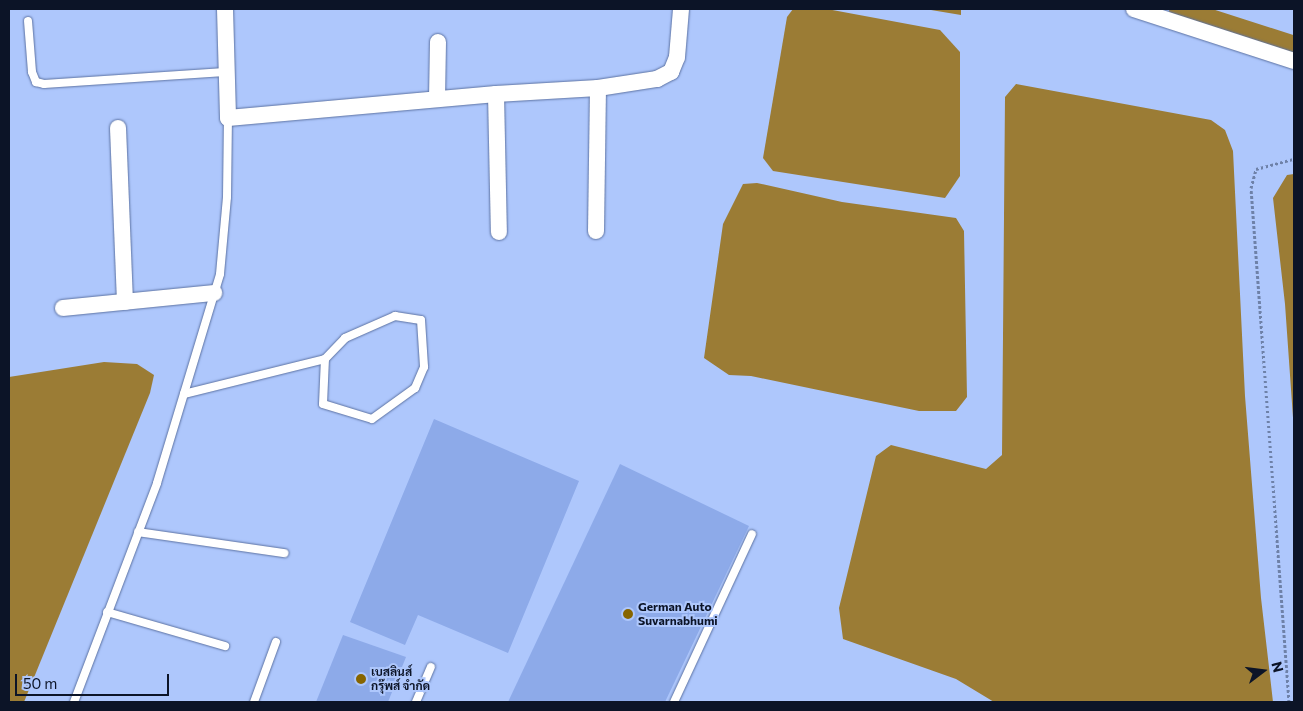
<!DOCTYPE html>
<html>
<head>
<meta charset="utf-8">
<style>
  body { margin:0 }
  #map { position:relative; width:1303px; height:711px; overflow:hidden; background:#aec7fc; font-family:Commissioner,Sarabun,sans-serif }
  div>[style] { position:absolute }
  .water>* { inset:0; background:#9b7c35 }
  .canal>* { height:21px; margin:-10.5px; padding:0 10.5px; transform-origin:10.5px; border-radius:10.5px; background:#9b7c35 }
  .building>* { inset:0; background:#8daae9 }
  .path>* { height:3px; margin-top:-1.5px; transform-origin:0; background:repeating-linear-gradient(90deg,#6e81a8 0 2.5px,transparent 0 5px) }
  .roads { filter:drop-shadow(0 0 1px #5c72a2) drop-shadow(0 0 1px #5c72a2) }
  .lane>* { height:8px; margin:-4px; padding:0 4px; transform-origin:4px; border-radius:4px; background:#fff }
  .street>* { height:16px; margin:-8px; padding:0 8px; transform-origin:8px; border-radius:8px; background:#fff }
  .dots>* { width:14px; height:14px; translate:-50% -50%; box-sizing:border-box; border:2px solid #aec7fc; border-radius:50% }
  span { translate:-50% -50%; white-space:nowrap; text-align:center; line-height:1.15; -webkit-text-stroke:4px #aec7fc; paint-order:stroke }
  .poi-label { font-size:12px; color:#0c1427; font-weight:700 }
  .left { translate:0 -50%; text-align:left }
  .frame { position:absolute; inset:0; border:10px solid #0c1427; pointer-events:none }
  .north { position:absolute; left:1238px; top:646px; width:50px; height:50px; -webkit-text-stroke:4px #aec7fc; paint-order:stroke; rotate:75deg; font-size:14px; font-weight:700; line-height:20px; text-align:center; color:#0c1427 }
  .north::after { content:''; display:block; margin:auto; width:18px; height:22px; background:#0c1427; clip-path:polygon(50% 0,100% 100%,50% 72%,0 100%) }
  .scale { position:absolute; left:15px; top:674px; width:154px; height:22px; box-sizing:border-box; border:2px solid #0c1427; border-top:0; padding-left:6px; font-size:15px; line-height:18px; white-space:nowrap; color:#0c1427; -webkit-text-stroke:4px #aec7fc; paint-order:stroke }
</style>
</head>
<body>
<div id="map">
  <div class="water">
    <i style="clip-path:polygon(793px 9px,827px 9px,940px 30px,960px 52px,960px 176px,945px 198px,773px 171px,763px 158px,787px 17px)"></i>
    <i style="clip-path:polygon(925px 9px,961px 9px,961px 15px)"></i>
    <i style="clip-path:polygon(1016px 84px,1211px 120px,1225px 130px,1233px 151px,1245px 396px,1261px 598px,1273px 702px,994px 702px,956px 679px,843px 639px,839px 608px,876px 456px,891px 445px,986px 469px,1002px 455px,1005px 97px)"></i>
    <i style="clip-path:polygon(1294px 174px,1294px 432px,1285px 304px,1273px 198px,1287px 175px)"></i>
    <i style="clip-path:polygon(757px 183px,842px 202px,956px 218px,964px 231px,967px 397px,956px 411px,919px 411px,751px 376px,729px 375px,704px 358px,723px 224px,743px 184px)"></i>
    <i style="clip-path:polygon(104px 362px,137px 364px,154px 375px,150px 393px,24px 702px,9px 702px,9px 377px)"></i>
  </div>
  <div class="canal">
    <i style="left:1179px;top:9px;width:121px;rotate:17.8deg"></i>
  </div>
  <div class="building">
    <i style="clip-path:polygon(434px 419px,579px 481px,508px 653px,418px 615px,405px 645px,350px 622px)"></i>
    <i style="clip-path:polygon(620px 464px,749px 526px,665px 702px,508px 702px)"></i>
    <i style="clip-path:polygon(343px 635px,406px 657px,388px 702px,316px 702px)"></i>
  </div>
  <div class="path">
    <i style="left:1289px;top:702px;width:515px;rotate:-94.23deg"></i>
    <i style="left:1251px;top:188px;width:20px;rotate:-75deg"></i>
    <i style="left:1256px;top:169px;width:39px;rotate:-15deg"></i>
  </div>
  <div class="roads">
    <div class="lane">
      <i style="left:28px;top:21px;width:51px;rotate:85.5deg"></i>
      <i style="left:32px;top:72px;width:11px;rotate:68deg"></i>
      <i style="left:36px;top:82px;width:8px;rotate:14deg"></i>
      <i style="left:44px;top:84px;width:181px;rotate:-3.8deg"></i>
      <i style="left:184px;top:394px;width:145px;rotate:-13.9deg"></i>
      <i style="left:325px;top:359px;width:29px;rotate:-46deg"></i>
      <i style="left:345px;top:338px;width:55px;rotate:-23.7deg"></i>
      <i style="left:395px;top:316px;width:26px;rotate:9deg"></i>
      <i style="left:421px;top:320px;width:47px;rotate:86.3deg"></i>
      <i style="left:424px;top:367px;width:23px;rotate:113deg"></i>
      <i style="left:415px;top:388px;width:53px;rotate:144.2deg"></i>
      <i style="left:372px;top:419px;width:51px;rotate:-163deg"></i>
      <i style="left:323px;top:404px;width:45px;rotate:-87.5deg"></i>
      <i style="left:138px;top:532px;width:148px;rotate:8.2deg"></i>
      <i style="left:107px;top:612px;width:123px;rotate:16.1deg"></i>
      <i style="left:74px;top:702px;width:234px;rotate:-69.2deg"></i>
      <i style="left:157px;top:483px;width:218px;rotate:-73.2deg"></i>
      <i style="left:220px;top:274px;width:77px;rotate:-84.8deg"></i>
      <i style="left:227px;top:197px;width:79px;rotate:-89.3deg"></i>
      <i style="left:254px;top:702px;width:64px;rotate:-69.9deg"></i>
      <i style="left:416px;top:702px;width:38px;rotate:-67deg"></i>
      <i style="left:674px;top:702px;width:185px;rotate:-65.1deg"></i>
    </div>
    <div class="street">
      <i style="left:225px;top:9px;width:109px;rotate:88.4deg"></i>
      <i style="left:228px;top:118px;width:269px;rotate:-5.1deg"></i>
      <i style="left:496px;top:94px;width:102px;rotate:-3.4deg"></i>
      <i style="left:598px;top:88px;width:60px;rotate:-8.7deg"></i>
      <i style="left:657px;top:79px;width:16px;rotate:-27deg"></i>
      <i style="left:671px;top:72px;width:16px;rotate:-68deg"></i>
      <i style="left:677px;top:57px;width:48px;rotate:-85.2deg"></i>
      <i style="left:1134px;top:9px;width:168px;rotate:18deg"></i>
      <i style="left:496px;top:94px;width:138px;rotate:88.8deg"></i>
      <i style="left:437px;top:99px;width:57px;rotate:-89deg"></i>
      <i style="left:118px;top:128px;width:174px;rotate:87.7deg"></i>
      <i style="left:596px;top:231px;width:143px;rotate:-89.2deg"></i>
      <i style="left:63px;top:308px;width:152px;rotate:-5.7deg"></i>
    </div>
  </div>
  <div class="dots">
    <i style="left:628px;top:614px;background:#876500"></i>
    <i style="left:361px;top:679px;background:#876500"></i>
  </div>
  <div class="poi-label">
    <span class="left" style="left:638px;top:614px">German Auto<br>Suvarnabhumi</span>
    <span class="left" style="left:371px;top:679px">เบสลินส์<br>กรุ๊พส์ จำกัด</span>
  </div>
  <div class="frame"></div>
  <div class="north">N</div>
  <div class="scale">50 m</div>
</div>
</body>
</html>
